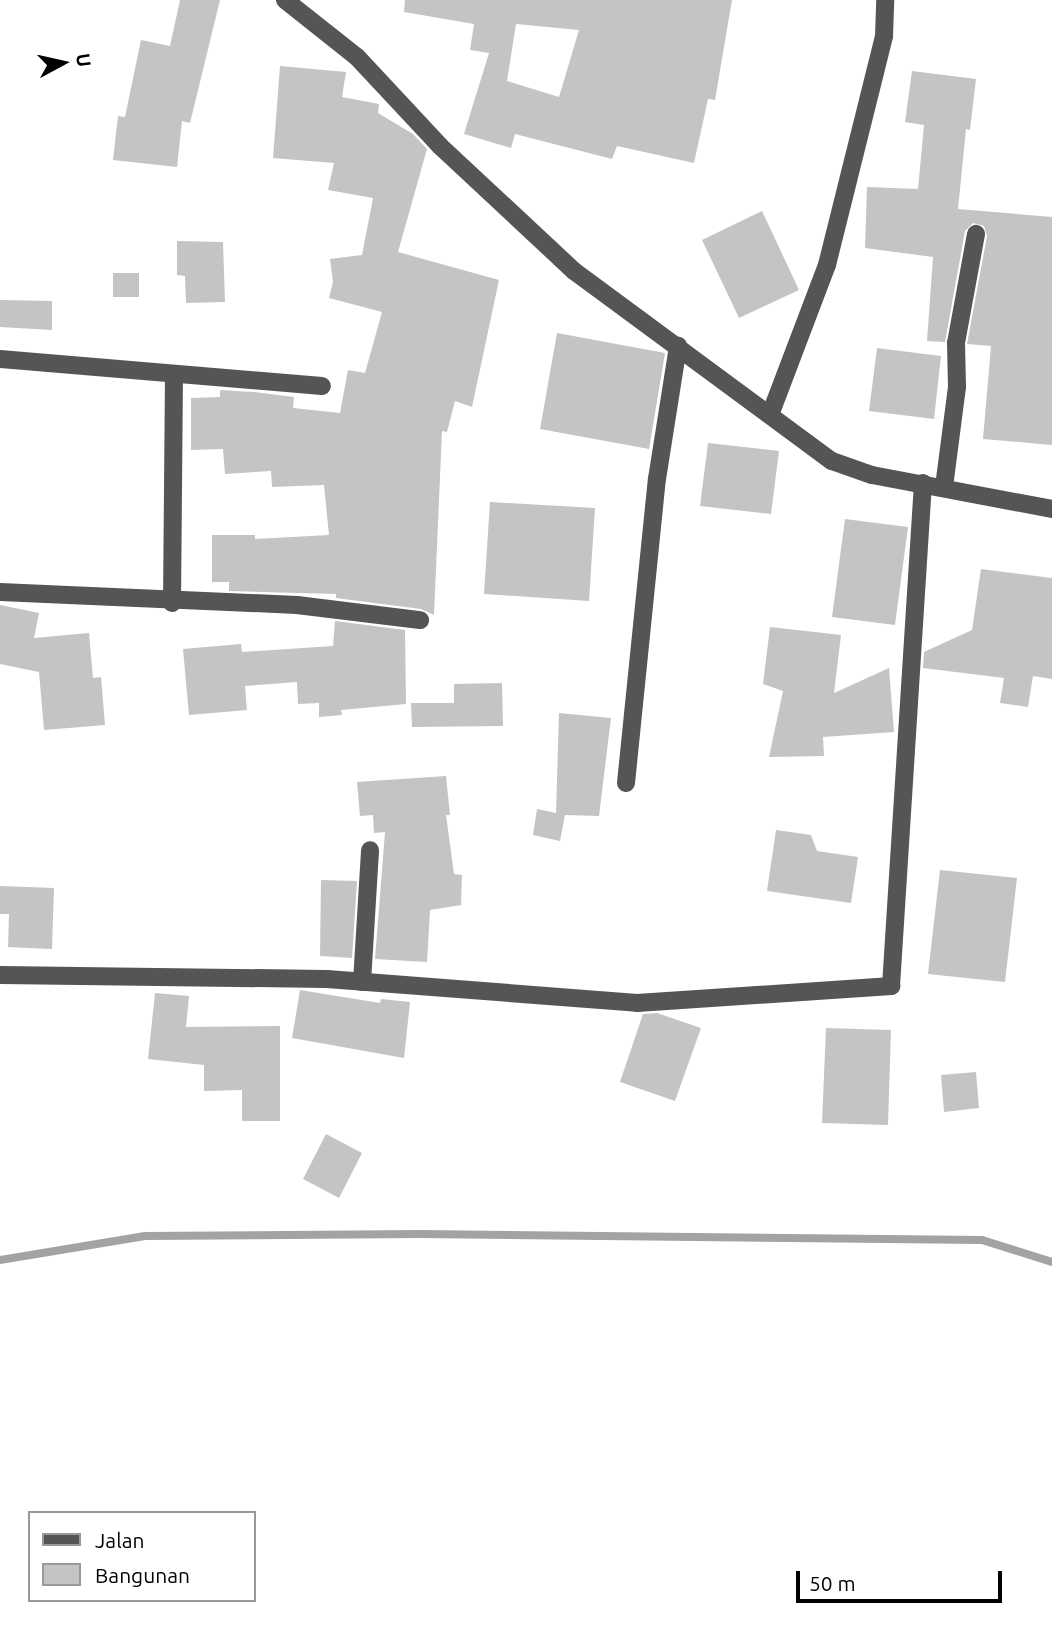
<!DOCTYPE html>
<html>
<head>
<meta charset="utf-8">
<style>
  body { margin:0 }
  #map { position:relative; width:1052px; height:1630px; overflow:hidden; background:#fff; font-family:Ubuntu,sans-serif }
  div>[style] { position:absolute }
  .stream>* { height:8px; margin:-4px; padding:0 4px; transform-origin:4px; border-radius:4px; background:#a3a3a3 }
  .building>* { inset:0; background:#c4c4c4 }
  .minor>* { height:18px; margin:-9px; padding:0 9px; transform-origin:9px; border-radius:9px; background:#555 }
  span { translate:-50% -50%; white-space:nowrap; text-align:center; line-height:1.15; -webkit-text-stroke:6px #fff; paint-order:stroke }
  .legend { position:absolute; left:28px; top:1511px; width:228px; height:91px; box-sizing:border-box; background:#fff; border:2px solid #999; margin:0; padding:9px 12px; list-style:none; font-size:21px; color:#000 }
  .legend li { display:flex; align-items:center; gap:14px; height:35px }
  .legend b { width:35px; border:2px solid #999 }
  .north { position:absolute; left:28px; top:28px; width:70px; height:70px; -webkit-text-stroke:5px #fff; paint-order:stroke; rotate:82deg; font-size:19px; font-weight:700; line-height:28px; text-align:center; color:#000 }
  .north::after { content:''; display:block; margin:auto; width:24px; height:32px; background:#000; clip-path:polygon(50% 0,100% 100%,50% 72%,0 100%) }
  .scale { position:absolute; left:796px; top:1571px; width:206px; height:32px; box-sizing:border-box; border:4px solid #000; border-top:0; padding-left:9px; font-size:21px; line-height:24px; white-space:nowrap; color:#000; -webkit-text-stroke:5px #fff; paint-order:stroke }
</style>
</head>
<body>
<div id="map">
  <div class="stream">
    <i style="left:0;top:1260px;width:147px;rotate:-9.4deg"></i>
    <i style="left:145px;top:1236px;width:275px;rotate:-0.4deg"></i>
    <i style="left:420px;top:1234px;width:562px;rotate:0.61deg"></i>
    <i style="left:982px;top:1240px;width:73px;rotate:17.4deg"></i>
  </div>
  <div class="building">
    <i style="clip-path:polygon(180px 0,220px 0,190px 123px,182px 121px,177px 167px,113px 160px,118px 116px,125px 117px,141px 40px,170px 46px)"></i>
    <i style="clip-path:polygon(evenodd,405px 0,732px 0,715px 100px,708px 99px,694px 163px,617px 146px,612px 159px,515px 134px,511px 148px,464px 134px,489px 53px,470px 50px,474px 24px,404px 12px,405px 0,516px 24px,579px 30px,559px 97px,507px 81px,516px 24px)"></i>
    <i style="clip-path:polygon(280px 66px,346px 72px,342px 97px,379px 104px,378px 113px,413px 134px,427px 149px,398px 252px,499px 280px,472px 407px,455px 401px,447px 432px,442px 431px,434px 615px,421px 609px,336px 598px,336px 594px,229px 591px,229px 582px,212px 582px,212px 535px,255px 535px,255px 539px,329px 535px,324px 485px,272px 487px,271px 471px,225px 474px,223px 449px,191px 450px,191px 398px,220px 397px,220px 390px,253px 392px,294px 397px,293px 408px,340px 413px,348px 370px,365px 373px,382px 312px,329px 298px,333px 282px,330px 259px,362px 255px,373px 198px,328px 190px,334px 163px,273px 158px)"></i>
    <i style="clip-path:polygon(912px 71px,976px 79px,970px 130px,966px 129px,958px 209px,1052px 217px,1052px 445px,983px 439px,991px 346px,967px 344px,987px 236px,984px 226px,973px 223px,965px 231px,945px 342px,927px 341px,933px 257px,865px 248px,867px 187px,918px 189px,924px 125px,905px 122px)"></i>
    <i style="clip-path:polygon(762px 211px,799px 290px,739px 318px,702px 240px)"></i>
    <i style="clip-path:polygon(177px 241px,223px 242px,225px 302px,186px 303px,185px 276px,177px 275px)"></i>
    <i style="clip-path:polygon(113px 273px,139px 273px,139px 297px,113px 297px)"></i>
    <i style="clip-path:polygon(0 300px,52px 301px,52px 330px,0 327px)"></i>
    <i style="clip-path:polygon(557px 333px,665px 353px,649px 449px,540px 429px)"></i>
    <i style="clip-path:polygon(877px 348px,941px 356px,934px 419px,869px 411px)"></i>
    <i style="clip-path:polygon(708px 443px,779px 451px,771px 514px,700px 506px)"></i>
    <i style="clip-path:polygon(490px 502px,595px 508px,589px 601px,484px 594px)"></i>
    <i style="clip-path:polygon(845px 519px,908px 527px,895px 625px,832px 617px)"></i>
    <i style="clip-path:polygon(981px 569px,1052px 578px,1052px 679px,1033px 676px,1028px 707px,1000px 703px,1004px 678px,923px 668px,924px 652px,972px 630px)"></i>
    <i style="clip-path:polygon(0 605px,39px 613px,34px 638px,89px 633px,93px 678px,101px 677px,105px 725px,44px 730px,39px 672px,0 664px)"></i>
    <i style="clip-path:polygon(335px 621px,405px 630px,406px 704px,341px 710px,342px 715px,319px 717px,319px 703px,298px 704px,297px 682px,245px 686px,247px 710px,189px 715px,183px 649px,241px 644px,242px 652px,333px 646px)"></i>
    <i style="clip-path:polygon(770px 627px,841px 635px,834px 693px,889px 668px,894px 732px,823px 737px,824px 756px,769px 757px,783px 691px,763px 684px)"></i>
    <i style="clip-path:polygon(502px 683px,503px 726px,412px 727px,411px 703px,454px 703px,454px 684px)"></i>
    <i style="clip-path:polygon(559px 713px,611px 718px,599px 816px,565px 815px,560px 841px,533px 835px,537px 809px,556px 813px)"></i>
    <i style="clip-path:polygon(446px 776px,450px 815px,446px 815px,454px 874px,462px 875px,461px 905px,430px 910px,427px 962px,375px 959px,385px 832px,374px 833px,373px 815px,360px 816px,357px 782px)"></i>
    <i style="clip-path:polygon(776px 830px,811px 835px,817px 851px,858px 857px,851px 903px,767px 891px)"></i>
    <i style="clip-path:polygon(940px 870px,1017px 878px,1005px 982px,928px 974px)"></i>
    <i style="clip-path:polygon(321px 880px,357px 881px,352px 958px,320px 956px)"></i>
    <i style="clip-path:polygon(0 886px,54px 888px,52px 949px,8px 947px,9px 914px,0 914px)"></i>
    <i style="clip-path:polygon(300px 990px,380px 1003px,381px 999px,410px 1002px,404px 1058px,292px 1038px)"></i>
    <i style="clip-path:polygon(155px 993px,189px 996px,186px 1027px,280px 1026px,280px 1121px,242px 1121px,242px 1090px,204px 1091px,204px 1065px,148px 1059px)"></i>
    <i style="clip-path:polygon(657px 1013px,701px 1028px,675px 1101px,620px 1082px,643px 1014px)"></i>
    <i style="clip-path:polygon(826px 1028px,891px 1030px,888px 1125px,822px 1123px)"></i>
    <i style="clip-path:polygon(976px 1072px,979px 1108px,944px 1112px,941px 1075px)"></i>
    <i style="clip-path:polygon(326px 1134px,362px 1153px,339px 1198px,303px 1179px)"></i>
  </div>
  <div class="minor">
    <i style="left:285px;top:0;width:92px;rotate:38.4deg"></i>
    <i style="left:357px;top:57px;width:122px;rotate:47deg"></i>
    <i style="left:440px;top:146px;width:183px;rotate:43deg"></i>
    <i style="left:574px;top:271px;width:320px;rotate:36.4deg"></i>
    <i style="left:832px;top:461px;width:42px;rotate:19.3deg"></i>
    <i style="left:872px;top:475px;width:183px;rotate:10.7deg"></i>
    <i style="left:0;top:359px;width:323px;rotate:4.8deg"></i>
    <i style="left:770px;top:415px;width:160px;rotate:-69.2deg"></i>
    <i style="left:827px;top:265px;width:236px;rotate:-76deg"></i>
    <i style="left:884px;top:36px;width:36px;rotate:-88deg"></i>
    <i style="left:944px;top:487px;width:101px;rotate:-82.6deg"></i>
    <i style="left:957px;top:387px;width:44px;rotate:-91.3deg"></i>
    <i style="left:956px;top:343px;width:111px;rotate:-79.6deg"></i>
    <i style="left:0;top:592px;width:297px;rotate:2.5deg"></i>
    <i style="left:297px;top:605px;width:124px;rotate:7deg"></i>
    <i style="left:172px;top:603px;width:228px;rotate:-89.5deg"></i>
    <i style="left:626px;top:783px;width:306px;rotate:-84.2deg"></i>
    <i style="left:657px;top:479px;width:135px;rotate:-81deg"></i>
    <i style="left:0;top:975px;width:327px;rotate:0.7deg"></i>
    <i style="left:327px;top:979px;width:311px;rotate:4.4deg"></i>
    <i style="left:637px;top:1003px;width:255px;rotate:-3.8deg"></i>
    <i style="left:891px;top:986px;width:504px;rotate:-86.36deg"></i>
    <i style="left:362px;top:982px;width:132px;rotate:-86.5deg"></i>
  </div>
  <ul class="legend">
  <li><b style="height:9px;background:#555"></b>Jalan</li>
  <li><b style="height:19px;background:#c4c4c4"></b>Bangunan</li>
  </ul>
  <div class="north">U</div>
  <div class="scale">50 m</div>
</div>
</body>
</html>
